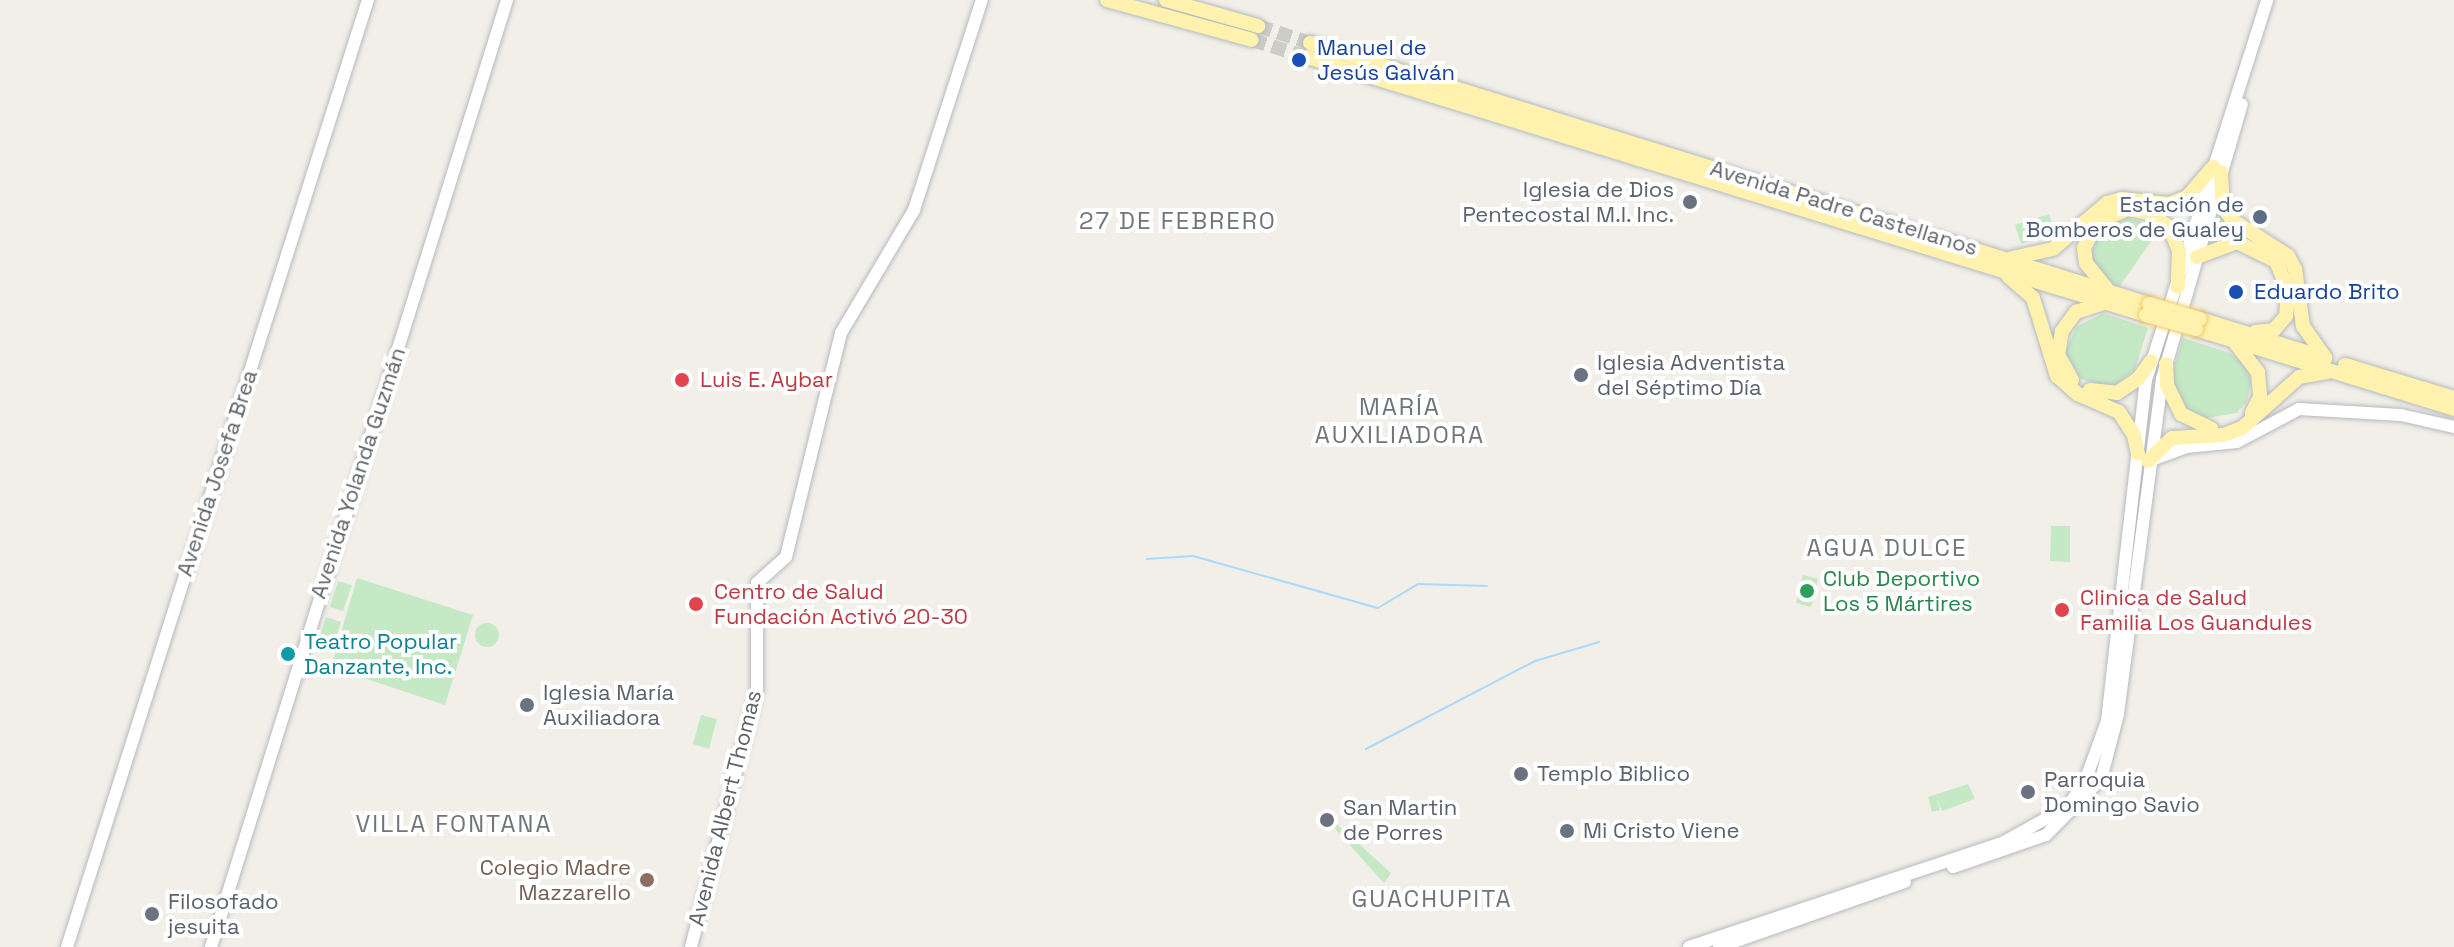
<!DOCTYPE html>
<html>
<head>
<meta charset="utf-8">
<style>
  body { margin:0 }
  #map { position:relative; width:2454px; height:947px; overflow:hidden; background:#f1efe8; font-family:"Space Grotesk",sans-serif }
  div>[style] { position:absolute }
  .green>* { inset:0; background:#c5e8c5 }
  .round { border-radius:50% }
  .stream>* { height:2px; margin:-1px; padding:0 1px; transform-origin:1px; border-radius:1px; background:#aadaff }
  .primary-tunnel>* { height:14px; margin-top:-7px; transform-origin:0; background:repeating-linear-gradient(90deg,#ccccc8 0 14px,transparent 0 21px) }
  .roads { filter:drop-shadow(0 0 2px #b6babf) drop-shadow(0 0 2px #b6babf) }
  .secondary>* { height:12px; margin:-6px; padding:0 6px; transform-origin:6px; border-radius:6px; background:#fff }
  .primary>* { height:14px; margin:-7px; padding:0 7px; transform-origin:7px; border-radius:7px; background:#fff2af }
  .bridges { filter:drop-shadow(0 0 2px #f2c960) drop-shadow(0 0 2px #f2c960) }
  .primary-bridge>* { height:14px; margin:-7px; padding:0 7px; transform-origin:7px; border-radius:7px; background:#fff2af }
  .dots>* { width:22px; height:22px; translate:-50% -50%; box-sizing:border-box; border:4px solid #fff; border-radius:50% }
  span { translate:-50% -50%; white-space:nowrap; text-align:center; line-height:1.15; -webkit-text-stroke:8px #fff; paint-order:stroke }
  .transit-label { font-size:22px; color:#164399 }
  .left { translate:0 -50%; text-align:left }
  .worship-label { font-size:22px; color:#5b616d }
  .right { translate:-100% -50%; text-align:right }
  .service-label { font-size:22px; color:#4e5e75 }
  .street-label { font-size:22px; color:#5f6368 }
  .health-label { font-size:22px; color:#be3a42 }
  .leisure-label { font-size:22px; color:#27864d }
  .culture-label { font-size:22px; color:#0d838f }
  .education-label { font-size:22px; color:#785e54 }
  .neighbourhood-label { font-size:24px; color:#70757a; letter-spacing:2px }
</style>
</head>
<body>
<div id="map">
  <div class="green">
    <i style="clip-path:polygon(2220px 212px,2239px 237px,2210px 245px)"></i>
    <i style="clip-path:polygon(2049px 214px,2055px 233px,2021px 244px,2015px 225px)"></i>
    <i style="clip-path:polygon(2128px 218px,2161px 227px,2117px 290px,2094px 268px,2091px 254px,2102px 229px)"></i>
    <i style="clip-path:polygon(2103px 313px,2148px 328px,2135px 369px,2111px 388px,2081px 379px,2065px 352px,2076px 327px)"></i>
    <i style="clip-path:polygon(2183px 338px,2230px 353px,2246px 366px,2251px 383px,2247px 401px,2237px 413px,2207px 418px,2181px 406px,2172px 374px)"></i>
    <i style="clip-path:polygon(2051px 526px,2070px 526px,2070px 562px,2050px 561px)"></i>
    <i style="clip-path:polygon(1803px 575px,1818px 579px,1811px 607px,1796px 603px)"></i>
    <i style="clip-path:polygon(357px 578px,473px 615px,445px 705px,331px 667px)"></i>
    <i style="clip-path:polygon(338px 581px,352px 585px,343px 611px,330px 607px)"></i>
    <i style="clip-path:polygon(326px 617px,341px 622px,331px 653px,316px 648px)"></i>
    <i class="round" style="left:475px;top:623px;width:24px;height:24px"></i>
    <i style="clip-path:polygon(701px 715px,717px 719px,709px 749px,693px 744px)"></i>
    <i style="clip-path:polygon(1968px 784px,1975px 799px,1942px 811px,1937px 799px,1940px 810px,1932px 812px,1928px 797px)"></i>
    <i style="clip-path:polygon(1329px 817px,1391px 873px,1384px 883px,1327px 820px)"></i>
  </div>
  <div class="stream">
    <i style="left:1147px;top:559px;width:46px;rotate:-3.7deg"></i>
    <i style="left:1193px;top:556px;width:192px;rotate:15.7deg"></i>
    <i style="left:1378px;top:608px;width:47px;rotate:-31deg"></i>
    <i style="left:1418px;top:584px;width:69px;rotate:1.7deg"></i>
    <i style="left:1366px;top:749px;width:191px;rotate:-27.5deg"></i>
    <i style="left:1535px;top:661px;width:67px;rotate:-16.5deg"></i>
  </div>
  <div class="primary-tunnel">
    <i style="left:1258px;top:26px;width:55px;rotate:18.1deg"></i>
    <i style="left:1252px;top:40px;width:58px;rotate:17.2deg"></i>
  </div>
  <div class="roads">
    <div class="secondary">
      <i style="left:2151px;top:460px;width:37px;rotate:-20deg"></i>
      <i style="left:2186px;top:447px;width:51px;rotate:-5.6deg"></i>
      <i style="left:2237px;top:442px;width:70px;rotate:-28deg"></i>
      <i style="left:2299px;top:409px;width:102px;rotate:3.4deg"></i>
      <i style="left:2401px;top:415px;width:54px;rotate:12.8deg"></i>
      <i style="left:1953px;top:867px;width:98px;rotate:-19deg"></i>
      <i style="left:2046px;top:835px;width:78px;rotate:-45.5deg"></i>
      <i style="left:2101px;top:779px;width:67px;rotate:-75.3deg"></i>
      <i style="left:2118px;top:714px;width:338px;rotate:-82.5deg"></i>
      <i style="left:2162px;top:379px;width:286px;rotate:-73.8deg"></i>
      <i style="left:67px;top:947px;width:994px;rotate:-72.37deg"></i>
      <i style="left:211px;top:947px;width:992px;rotate:-72.64deg"></i>
      <i style="left:691px;top:947px;width:265px;rotate:-75.6deg"></i>
      <i style="left:757px;top:690px;width:107px;rotate:-90deg"></i>
      <i style="left:757px;top:583px;width:39px;rotate:-42deg"></i>
      <i style="left:786px;top:557px;width:231px;rotate:-76.2deg"></i>
      <i style="left:841px;top:333px;width:143px;rotate:-59.3deg"></i>
      <i style="left:914px;top:210px;width:221px;rotate:-72.1deg"></i>
      <i style="left:1689px;top:947px;width:332px;rotate:-18.4deg"></i>
      <i style="left:2004px;top:842px;width:72px;rotate:-29.1deg"></i>
      <i style="left:2067px;top:807px;width:29px;rotate:-54deg"></i>
      <i style="left:2084px;top:784px;width:67px;rotate:-69.9deg"></i>
      <i style="left:2107px;top:721px;width:343px;rotate:-83.5deg"></i>
      <i style="left:2146px;top:380px;width:399px;rotate:-72.3deg"></i>
      <i style="left:1719px;top:947px;width:197px;rotate:-19.3deg"></i>
    </div>
    <div class="primary">
      <i style="left:1107px;top:0;width:150px;rotate:15.4deg"></i>
      <i style="left:1166px;top:0;width:96px;rotate:15.8deg"></i>
      <i style="left:1310px;top:43px;width:879px;rotate:17.28deg"></i>
      <i style="left:1307px;top:57px;width:878px;rotate:17.09deg"></i>
      <i style="left:2221px;top:172px;width:35px;rotate:87deg"></i>
      <i style="left:2223px;top:207px;width:16px;rotate:55deg"></i>
      <i style="left:2232px;top:220px;width:67px;rotate:32.7deg"></i>
      <i style="left:2288px;top:256px;width:15px;rotate:62deg"></i>
      <i style="left:2295px;top:269px;width:58px;rotate:82deg"></i>
      <i style="left:2303px;top:326px;width:39px;rotate:55deg"></i>
      <i style="left:2197px;top:257px;width:43px;rotate:-20.6deg"></i>
      <i style="left:2237px;top:242px;width:43px;rotate:26deg"></i>
      <i style="left:2276px;top:261px;width:31px;rotate:68deg"></i>
      <i style="left:2288px;top:290px;width:26px;rotate:94deg"></i>
      <i style="left:2286px;top:316px;width:18px;rotate:131deg"></i>
      <i style="left:2274px;top:330px;width:19px;rotate:174deg"></i>
      <i style="left:2012px;top:258px;width:42px;rotate:-12.4deg"></i>
      <i style="left:2053px;top:249px;width:71px;rotate:-40.4deg"></i>
      <i style="left:2107px;top:203px;width:16px;rotate:-15deg"></i>
      <i style="left:2122px;top:199px;width:47px;rotate:6.1deg"></i>
      <i style="left:2169px;top:204px;width:19px;rotate:-21deg"></i>
      <i style="left:2187px;top:197px;width:40px;rotate:-49deg"></i>
      <i style="left:2008px;top:276px;width:33px;rotate:41deg"></i>
      <i style="left:2033px;top:298px;width:82px;rotate:72.9deg"></i>
      <i style="left:2057px;top:376px;width:28px;rotate:41deg"></i>
      <i style="left:2078px;top:394px;width:45px;rotate:23.7deg"></i>
      <i style="left:2119px;top:412px;width:27px;rotate:57deg"></i>
      <i style="left:2134px;top:435px;width:19px;rotate:78deg"></i>
      <i style="left:2107px;top:289px;width:33px;rotate:-129deg"></i>
      <i style="left:2086px;top:263px;width:15px;rotate:-98deg"></i>
      <i style="left:2084px;top:248px;width:29px;rotate:-63deg"></i>
      <i style="left:2097px;top:222px;width:33px;rotate:-23deg"></i>
      <i style="left:2127px;top:209px;width:22px;rotate:10deg"></i>
      <i style="left:2149px;top:213px;width:24px;rotate:35deg"></i>
      <i style="left:2169px;top:227px;width:25px;rotate:67deg"></i>
      <i style="left:2179px;top:250px;width:37px;rotate:92deg"></i>
      <i style="left:2200px;top:319px;width:131px;rotate:17.3deg"></i>
      <i style="left:2196px;top:329px;width:270px;rotate:17.2deg"></i>
      <i style="left:2236px;top:344px;width:36px;rotate:52deg"></i>
      <i style="left:2258px;top:372px;width:25px;rotate:85deg"></i>
      <i style="left:2260px;top:397px;width:18px;rotate:117deg"></i>
      <i style="left:2166px;top:364px;width:21px;rotate:87deg"></i>
      <i style="left:2167px;top:385px;width:32px;rotate:64deg"></i>
      <i style="left:2181px;top:414px;width:34px;rotate:26deg"></i>
      <i style="left:2345px;top:365px;width:114px;rotate:16.8deg"></i>
      <i style="left:2072px;top:380px;width:29px;rotate:-119deg"></i>
      <i style="left:2058px;top:355px;width:24px;rotate:-81deg"></i>
      <i style="left:2062px;top:331px;width:24px;rotate:-54deg"></i>
      <i style="left:2076px;top:312px;width:28px;rotate:-18deg"></i>
      <i style="left:2090px;top:390px;width:27px;rotate:6deg"></i>
      <i style="left:2117px;top:393px;width:25px;rotate:-34deg"></i>
      <i style="left:2138px;top:379px;width:22px;rotate:-54deg"></i>
      <i style="left:2148px;top:461px;width:33px;rotate:-44deg"></i>
      <i style="left:2172px;top:438px;width:51px;rotate:-3.4deg"></i>
      <i style="left:2223px;top:435px;width:20px;rotate:-20deg"></i>
      <i style="left:2242px;top:428px;width:76px;rotate:-41.8deg"></i>
      <i style="left:2299px;top:377px;width:28px;rotate:-10deg"></i>
    </div>
  </div>
  <div class="bridges">
    <div class="primary-bridge">
      <i style="left:2149px;top:304px;width:53px;rotate:16.4deg"></i>
      <i style="left:2146px;top:315px;width:52px;rotate:15.6deg"></i>
    </div>
  </div>
  <div class="dots">
    <i style="left:1299px;top:60px;background:#1a4fb4"></i>
    <i style="left:1690px;top:202px;background:#6b7280"></i>
    <i style="left:2260px;top:217px;background:#5c6f8a"></i>
    <i style="left:2236px;top:292px;background:#1a4fb4"></i>
    <i style="left:1581px;top:375px;background:#6b7280"></i>
    <i style="left:682px;top:380px;background:#e0444e"></i>
    <i style="left:1807px;top:591px;background:#2e9e5b"></i>
    <i style="left:696px;top:604px;background:#e0444e"></i>
    <i style="left:2062px;top:610px;background:#e0444e"></i>
    <i style="left:288px;top:654px;background:#0f9aa8"></i>
    <i style="left:527px;top:705px;background:#6b7280"></i>
    <i style="left:1521px;top:774px;background:#6b7280"></i>
    <i style="left:2028px;top:792px;background:#6b7280"></i>
    <i style="left:1327px;top:820px;background:#6b7280"></i>
    <i style="left:1567px;top:831px;background:#6b7280"></i>
    <i style="left:647px;top:880px;background:#8d6e63"></i>
    <i style="left:152px;top:914px;background:#6b7280"></i>
  </div>
  <div class="transit-label">
    <span class="left" style="left:1317px;top:60px">Manuel de<br>Jesús Galván</span>
    <span class="left" style="left:2254px;top:292px">Eduardo Brito</span>
  </div>
  <div class="worship-label">
    <span class="right" style="left:1674px;top:202px">Iglesia de Dios<br>Pentecostal M.I. Inc.</span>
    <span class="left" style="left:1597px;top:375px">Iglesia Adventista<br>del Séptimo Día</span>
    <span class="left" style="left:543px;top:705px">Iglesia María<br>Auxiliadora</span>
    <span class="left" style="left:1537px;top:774px">Templo Biblico</span>
    <span class="left" style="left:2044px;top:792px">Parroquia<br>Domingo Savio</span>
    <span class="left" style="left:1343px;top:820px">San Martin<br>de Porres</span>
    <span class="left" style="left:1583px;top:831px">Mi Cristo Viene</span>
    <span class="left" style="left:168px;top:914px">Filosofado<br>jesuita</span>
  </div>
  <div class="service-label">
    <span class="right" style="left:2244px;top:217px">Estación de<br>Bomberos de Gualey</span>
  </div>
  <div class="street-label">
    <span style="left:1844px;top:208px;rotate:17deg">Avenida Padre Castellanos</span>
    <span style="left:217px;top:473px;rotate:-72deg">Avenida Josefa Brea</span>
    <span style="left:358px;top:473px;rotate:-72deg">Avenida Yolanda Guzmán</span>
    <span style="left:725px;top:808px;rotate:-76deg">Avenida Albert Thomas</span>
  </div>
  <div class="health-label">
    <span class="left" style="left:700px;top:380px">Luis E. Aybar</span>
    <span class="left" style="left:714px;top:604px">Centro de Salud<br>Fundación Activó 20-30</span>
    <span class="left" style="left:2080px;top:610px">Clinica de Salud<br>Familia Los Guandules</span>
  </div>
  <div class="leisure-label">
    <span class="left" style="left:1823px;top:591px">Club Deportivo<br>Los 5 Mártires</span>
  </div>
  <div class="culture-label">
    <span class="left" style="left:304px;top:654px">Teatro Popular<br>Danzante, Inc.</span>
  </div>
  <div class="education-label">
    <span class="right" style="left:631px;top:880px">Colegio Madre<br>Mazzarello</span>
  </div>
  <div class="neighbourhood-label">
    <span style="left:1178px;top:221px">27 DE FEBRERO</span>
    <span style="left:1400px;top:421px">MARÍA<br>AUXILIADORA</span>
    <span style="left:1887px;top:548px">AGUA DULCE</span>
    <span style="left:454px;top:824px">VILLA FONTANA</span>
    <span style="left:1432px;top:899px">GUACHUPITA</span>
  </div>
</div>
</body>
</html>
